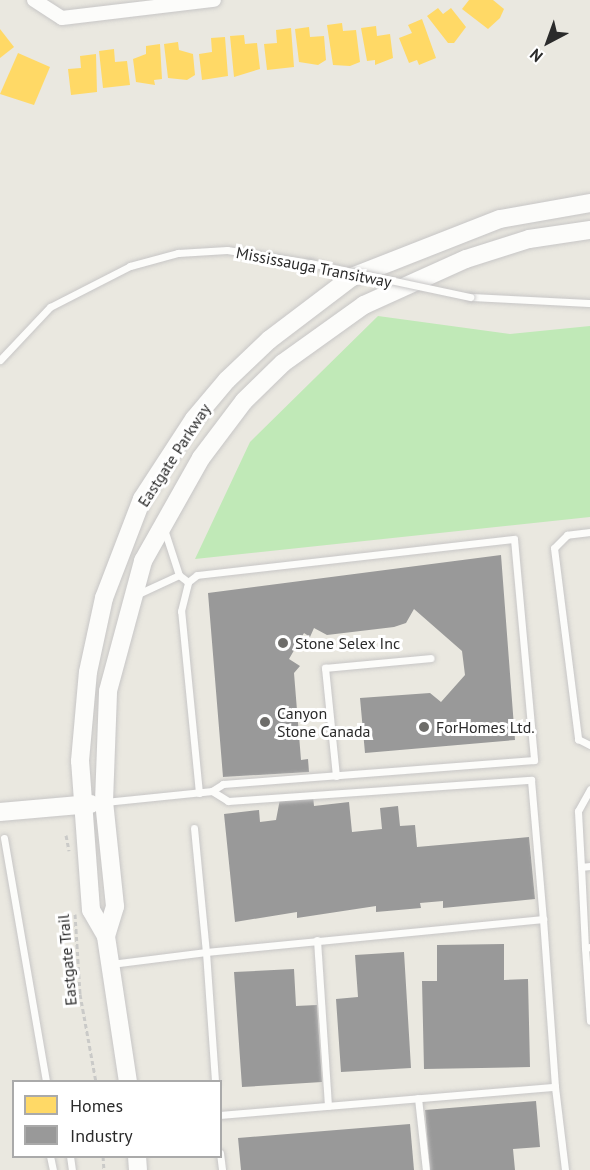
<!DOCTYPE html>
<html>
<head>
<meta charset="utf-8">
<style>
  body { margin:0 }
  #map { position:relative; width:590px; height:1170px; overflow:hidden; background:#eae8e0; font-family:"PT Sans",sans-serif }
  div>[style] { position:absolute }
  .green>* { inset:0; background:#c0e9b7 }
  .homes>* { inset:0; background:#ffd966 }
  .industry>* { inset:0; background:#999 }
  .path>* { height:3px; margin-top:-1.5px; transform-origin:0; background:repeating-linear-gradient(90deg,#cacac8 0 4.5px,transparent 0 7.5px) }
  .roads { filter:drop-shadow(0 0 2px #c7c6c6) drop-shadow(0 0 2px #c7c6c6) }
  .lane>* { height:7px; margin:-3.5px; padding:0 3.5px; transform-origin:3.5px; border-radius:3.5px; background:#fcfcfa }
  .street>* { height:14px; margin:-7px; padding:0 7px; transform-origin:7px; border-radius:7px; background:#fcfcfa }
  .secondary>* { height:18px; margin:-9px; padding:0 9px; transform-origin:9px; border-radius:9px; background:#fcfcfa }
  .bridges { filter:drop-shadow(0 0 2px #c7c6c6) drop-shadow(0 0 2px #c7c6c6) }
  .lane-bridge>* { height:7px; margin:-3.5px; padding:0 3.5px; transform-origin:3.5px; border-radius:3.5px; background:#fcfcfa }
  .dots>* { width:16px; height:16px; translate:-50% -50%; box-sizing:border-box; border:3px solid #fff; border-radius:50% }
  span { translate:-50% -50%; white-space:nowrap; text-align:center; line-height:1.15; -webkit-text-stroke:6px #fff; paint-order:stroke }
  .street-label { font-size:16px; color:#2b2b2b }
  .poi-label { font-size:16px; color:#2b2b2b }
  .left { translate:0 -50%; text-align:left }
  .legend { position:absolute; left:12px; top:1080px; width:210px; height:78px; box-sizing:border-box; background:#fff; border:2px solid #aaa; margin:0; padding:8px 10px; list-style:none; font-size:18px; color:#2b2b2b }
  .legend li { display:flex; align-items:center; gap:12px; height:30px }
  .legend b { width:30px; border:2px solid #aaa }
  .north { position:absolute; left:518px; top:12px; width:60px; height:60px; -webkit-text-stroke:4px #fff; paint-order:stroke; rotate:221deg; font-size:16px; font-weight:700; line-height:24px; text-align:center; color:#2b2b2b }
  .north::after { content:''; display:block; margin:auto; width:21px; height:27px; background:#2b2b2b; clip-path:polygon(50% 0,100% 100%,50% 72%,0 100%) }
</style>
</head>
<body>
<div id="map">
  <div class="green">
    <i style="clip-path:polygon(378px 316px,510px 334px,590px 326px,590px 517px,195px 559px,250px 442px)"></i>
  </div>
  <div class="homes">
    <i style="clip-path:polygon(469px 0,493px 0,504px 9px,500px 18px,488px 29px,462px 9px)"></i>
    <i style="clip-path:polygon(438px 8px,443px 14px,451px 8px,466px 27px,454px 43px,448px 43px,427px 16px)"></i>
    <i style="clip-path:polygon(422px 19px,436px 58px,419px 65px,417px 60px,409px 63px,399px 38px,412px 33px,408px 25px)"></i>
    <i style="clip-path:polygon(342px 23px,343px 31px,356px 30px,360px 62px,350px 66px,333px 65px,327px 25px)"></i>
    <i style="clip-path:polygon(376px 26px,377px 36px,390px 34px,393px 58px,375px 65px,375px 60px,367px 61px,361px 28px)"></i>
    <i style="clip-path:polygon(309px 27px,310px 37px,324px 36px,326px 60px,318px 65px,299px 62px,295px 29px)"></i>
    <i style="clip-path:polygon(291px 28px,294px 67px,267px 70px,264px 44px,277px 43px,276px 30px)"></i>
    <i style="clip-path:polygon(0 29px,14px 47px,0 58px)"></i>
    <i style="clip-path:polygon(244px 35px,245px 44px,257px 43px,260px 69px,234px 77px,230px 36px)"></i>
    <i style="clip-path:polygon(225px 37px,228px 76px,202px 80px,199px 54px,212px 52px,211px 38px)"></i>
    <i style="clip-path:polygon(178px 42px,179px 50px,193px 54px,195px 75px,187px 80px,168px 78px,164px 44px)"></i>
    <i style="clip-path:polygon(160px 44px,162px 79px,154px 80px,155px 85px,136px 82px,133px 59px,146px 54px,146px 46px)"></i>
    <i style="clip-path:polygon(114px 49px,115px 62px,127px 61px,130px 85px,103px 88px,99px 51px)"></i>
    <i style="clip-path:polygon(18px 53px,50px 67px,34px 105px,0 94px)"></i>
    <i style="clip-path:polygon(96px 54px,97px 92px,71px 95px,68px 69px,81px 68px,80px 56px)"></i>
  </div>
  <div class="industry">
    <i style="clip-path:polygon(501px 555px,515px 740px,365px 753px,360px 698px,430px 693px,441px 702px,465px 675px,462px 651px,414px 609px,406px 623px,394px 627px,327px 635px,314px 628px,310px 637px,304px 633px,289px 659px,300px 666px,294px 673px,301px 760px,308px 759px,309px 772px,223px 777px,208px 593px)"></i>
    <i style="clip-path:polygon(313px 796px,314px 806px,349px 802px,352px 832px,382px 829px,380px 808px,398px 806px,400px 826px,415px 825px,417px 847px,529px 837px,535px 899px,443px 908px,443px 901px,420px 903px,421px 908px,376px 912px,376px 906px,297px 918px,297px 912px,235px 922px,224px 814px,259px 810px,260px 822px,276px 820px,280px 799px)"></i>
    <i style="clip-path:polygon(504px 944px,504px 980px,528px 979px,530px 1067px,424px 1069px,422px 981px,437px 981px,437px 945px)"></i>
    <i style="clip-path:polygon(404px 952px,411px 1068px,341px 1072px,336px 999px,358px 997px,355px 955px)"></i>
    <i style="clip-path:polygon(294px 969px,296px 1006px,317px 1005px,322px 1082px,242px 1087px,234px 972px)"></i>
    <i style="clip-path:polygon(536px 1101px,540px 1147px,513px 1149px,515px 1170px,430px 1170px,425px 1110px)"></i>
    <i style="clip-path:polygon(410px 1124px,414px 1170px,241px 1170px,238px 1138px)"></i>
  </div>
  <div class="path">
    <i style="left:66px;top:835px;width:16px;rotate:79deg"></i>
    <i style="left:75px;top:914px;width:80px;rotate:86.4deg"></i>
    <i style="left:80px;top:994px;width:89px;rotate:79.7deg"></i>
    <i style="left:103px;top:1156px;width:14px;rotate:86deg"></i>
  </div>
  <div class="roads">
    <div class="lane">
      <i style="left:470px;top:297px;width:120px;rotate:2.9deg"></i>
      <i style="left:0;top:360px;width:73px;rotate:-46.7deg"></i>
      <i style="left:50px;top:307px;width:90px;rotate:-27.1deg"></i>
      <i style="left:130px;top:266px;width:50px;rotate:-15.2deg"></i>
      <i style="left:178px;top:253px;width:49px;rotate:-3.5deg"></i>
      <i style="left:227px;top:250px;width:84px;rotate:8.9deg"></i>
      <i style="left:165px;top:532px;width:45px;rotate:72deg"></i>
      <i style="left:179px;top:575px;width:11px;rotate:38deg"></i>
      <i style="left:590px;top:532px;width:23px;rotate:173deg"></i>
      <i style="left:567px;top:535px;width:18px;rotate:135deg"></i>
      <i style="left:554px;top:548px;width:193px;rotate:82.8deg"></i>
      <i style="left:578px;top:739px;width:13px;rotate:27deg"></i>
      <i style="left:138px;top:594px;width:45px;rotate:-24.9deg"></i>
      <i style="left:336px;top:776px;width:109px;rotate:-95.8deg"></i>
      <i style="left:325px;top:668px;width:106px;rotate:-5.4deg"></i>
      <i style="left:199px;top:793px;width:183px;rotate:-95.6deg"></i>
      <i style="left:181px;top:611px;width:30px;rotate:-76deg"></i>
      <i style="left:188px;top:582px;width:11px;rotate:-38deg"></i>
      <i style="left:197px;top:575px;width:319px;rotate:-6.5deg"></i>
      <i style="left:514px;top:539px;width:222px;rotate:84.8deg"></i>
      <i style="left:534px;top:760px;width:312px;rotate:175.6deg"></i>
      <i style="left:223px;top:784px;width:13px;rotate:148deg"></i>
      <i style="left:105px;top:802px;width:108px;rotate:-5.9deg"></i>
      <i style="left:212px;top:791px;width:19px;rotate:32deg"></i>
      <i style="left:228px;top:801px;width:304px;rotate:-4deg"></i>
      <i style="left:531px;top:780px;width:140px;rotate:85.1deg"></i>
      <i style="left:194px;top:828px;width:125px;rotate:84.5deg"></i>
      <i style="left:206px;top:952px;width:339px;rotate:-5.6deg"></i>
      <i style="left:543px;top:919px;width:168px;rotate:85.9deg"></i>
      <i style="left:4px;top:838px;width:248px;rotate:80.2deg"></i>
      <i style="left:581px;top:867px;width:56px;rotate:-93.1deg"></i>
      <i style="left:578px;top:811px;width:25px;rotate:-61deg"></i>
      <i style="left:317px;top:940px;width:166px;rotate:86.2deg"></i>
      <i style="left:590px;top:947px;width:5px;rotate:169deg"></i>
      <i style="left:585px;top:948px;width:73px;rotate:86.1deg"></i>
      <i style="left:585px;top:948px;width:81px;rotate:-92.8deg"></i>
      <i style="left:581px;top:867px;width:9px;rotate:-6deg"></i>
      <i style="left:111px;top:964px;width:96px;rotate:-7.2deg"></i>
      <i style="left:206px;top:952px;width:130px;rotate:86deg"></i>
      <i style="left:418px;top:1098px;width:72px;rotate:83.7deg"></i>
      <i style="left:220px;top:1115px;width:336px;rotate:-4.8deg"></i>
      <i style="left:555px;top:1087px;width:84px;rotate:83.1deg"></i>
      <i style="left:220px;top:1153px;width:17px;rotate:83deg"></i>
      <i style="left:50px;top:1156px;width:14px;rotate:78deg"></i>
      <i style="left:70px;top:1156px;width:14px;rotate:82deg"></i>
    </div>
    <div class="street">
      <i style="left:34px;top:0;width:33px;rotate:33deg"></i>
      <i style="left:62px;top:18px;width:153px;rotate:-6.8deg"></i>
    </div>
    <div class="secondary">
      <i style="left:0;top:812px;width:91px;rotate:-5deg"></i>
      <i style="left:106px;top:936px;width:31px;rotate:-73deg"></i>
      <i style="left:115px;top:906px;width:105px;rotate:-96deg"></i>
      <i style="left:104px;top:802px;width:111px;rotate:-87.9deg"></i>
      <i style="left:108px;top:691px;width:135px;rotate:-74.9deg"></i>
      <i style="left:143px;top:561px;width:118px;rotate:-60.6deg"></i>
      <i style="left:201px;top:458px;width:71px;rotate:-53deg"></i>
      <i style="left:244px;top:401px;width:54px;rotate:-44.3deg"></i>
      <i style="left:283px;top:363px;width:100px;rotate:-35.6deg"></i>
      <i style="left:364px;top:305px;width:112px;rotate:-24.3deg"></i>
      <i style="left:466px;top:259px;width:66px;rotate:-17.6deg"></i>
      <i style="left:529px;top:239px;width:62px;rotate:-8.4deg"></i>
      <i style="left:128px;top:1082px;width:148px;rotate:-98.6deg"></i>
      <i style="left:106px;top:936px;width:30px;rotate:-120deg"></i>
      <i style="left:91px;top:910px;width:149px;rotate:-94.2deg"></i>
      <i style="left:80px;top:761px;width:89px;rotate:-84.9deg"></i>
      <i style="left:88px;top:672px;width:76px;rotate:-77.8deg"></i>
      <i style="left:104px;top:598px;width:106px;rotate:-69deg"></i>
      <i style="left:142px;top:499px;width:95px;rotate:-57deg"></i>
      <i style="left:194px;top:419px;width:51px;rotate:-49.8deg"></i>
      <i style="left:227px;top:380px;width:58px;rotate:-43.6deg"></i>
      <i style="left:269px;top:340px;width:104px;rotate:-37.2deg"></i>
      <i style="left:352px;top:277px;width:159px;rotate:-21.4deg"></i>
      <i style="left:500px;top:219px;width:91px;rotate:-10.1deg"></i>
      <i style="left:137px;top:1156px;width:14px;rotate:86deg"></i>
    </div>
  </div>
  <div class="bridges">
    <div class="lane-bridge">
      <i style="left:310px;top:263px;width:164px;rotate:12deg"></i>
    </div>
  </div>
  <div class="dots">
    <i style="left:283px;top:643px;background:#6e6d6a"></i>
    <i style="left:265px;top:722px;background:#6e6d6a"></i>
    <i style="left:424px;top:727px;background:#6e6d6a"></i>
  </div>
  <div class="street-label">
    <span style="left:314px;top:267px;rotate:11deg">Mississauga Transitway</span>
    <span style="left:174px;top:455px;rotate:-57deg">Eastgate Parkway</span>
    <span style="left:67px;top:960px;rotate:-95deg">Eastgate Trail</span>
  </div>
  <div class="poi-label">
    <span class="left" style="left:295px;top:643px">Stone Selex Inc</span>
    <span class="left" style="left:277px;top:722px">Canyon<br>Stone Canada</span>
    <span class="left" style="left:436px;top:727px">ForHomes Ltd.</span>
  </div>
  <ul class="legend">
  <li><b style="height:16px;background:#ffd966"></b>Homes</li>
  <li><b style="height:16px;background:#999"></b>Industry</li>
  </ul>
  <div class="north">N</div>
</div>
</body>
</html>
